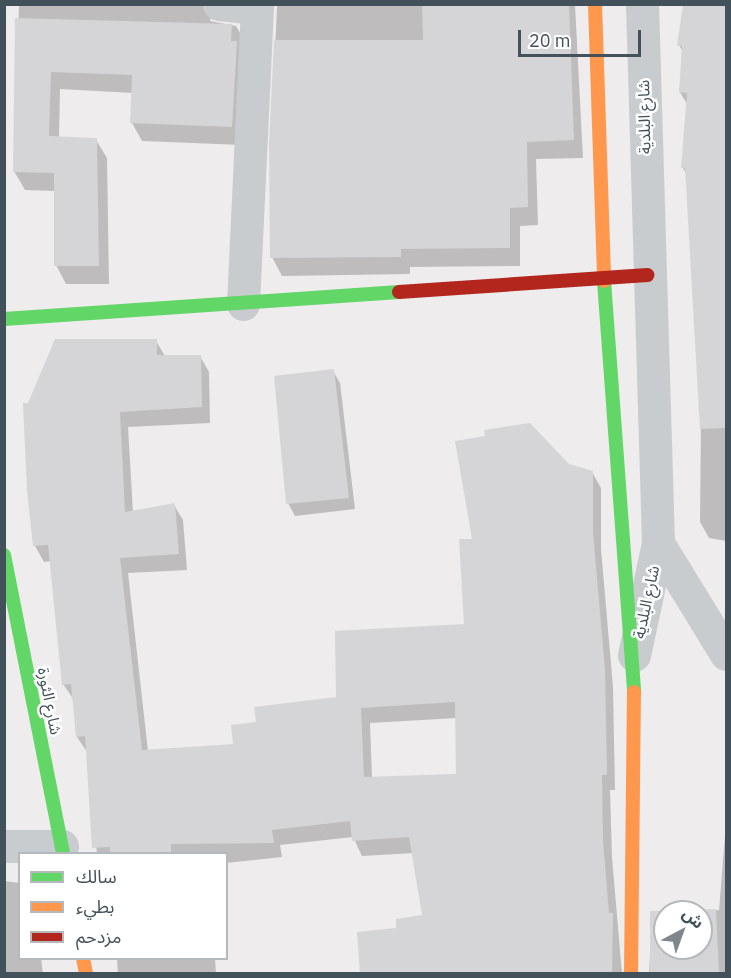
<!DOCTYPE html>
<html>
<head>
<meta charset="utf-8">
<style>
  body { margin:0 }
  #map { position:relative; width:731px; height:978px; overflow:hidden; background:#eeeced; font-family:"IBM Plex Sans","Noto Sans Arabic",sans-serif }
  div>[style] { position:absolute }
  .shadow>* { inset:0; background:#0003 }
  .building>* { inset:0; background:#d5d5d7 }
  .street>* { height:33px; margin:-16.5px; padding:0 16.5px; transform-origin:16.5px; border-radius:16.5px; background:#c8ccce }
  .fast>* { height:14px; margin:-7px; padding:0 7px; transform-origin:7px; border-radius:7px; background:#63d668 }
  .slow>* { height:14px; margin:-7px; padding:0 7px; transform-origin:7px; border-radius:7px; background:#ff974d }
  .jam>* { height:14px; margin:-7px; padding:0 7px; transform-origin:7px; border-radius:7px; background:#b3261e }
  span { translate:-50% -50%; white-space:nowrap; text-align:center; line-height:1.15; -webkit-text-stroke:5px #fff; paint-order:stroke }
  .street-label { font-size:16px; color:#43515a }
  .frame { position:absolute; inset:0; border:6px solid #43515a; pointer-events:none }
  .legend { position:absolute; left:18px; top:852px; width:210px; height:108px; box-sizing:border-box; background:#fff; border:2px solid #b4b9bd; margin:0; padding:8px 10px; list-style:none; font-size:18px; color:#43515a }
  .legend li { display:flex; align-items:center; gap:12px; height:30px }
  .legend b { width:30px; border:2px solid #b4b9bd }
  .north { position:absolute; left:653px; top:900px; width:60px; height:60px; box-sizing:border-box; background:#fff; border:2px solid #b4b9bd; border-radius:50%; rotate:41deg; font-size:16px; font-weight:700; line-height:24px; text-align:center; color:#43515a }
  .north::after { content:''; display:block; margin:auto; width:21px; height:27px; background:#7f878d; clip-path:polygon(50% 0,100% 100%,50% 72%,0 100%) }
  .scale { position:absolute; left:518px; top:30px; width:123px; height:27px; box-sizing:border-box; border:3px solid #43515a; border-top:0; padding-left:8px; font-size:18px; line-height:21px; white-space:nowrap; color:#43515a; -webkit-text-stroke:4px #fff; paint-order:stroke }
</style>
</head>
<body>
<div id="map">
  <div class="shadow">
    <i style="clip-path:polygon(19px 4px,228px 4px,214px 11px,210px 21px,236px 26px,247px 45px,242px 145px,142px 141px,132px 123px,133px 93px,60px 89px,59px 138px,96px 140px,107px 158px,109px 284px,66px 284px,56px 265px,55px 191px,25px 190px,14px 171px)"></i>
    <i style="clip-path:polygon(254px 4px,575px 4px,583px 158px,536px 159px,538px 225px,520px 226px,520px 266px,410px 267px,410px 274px,282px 276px,272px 257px,271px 144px,277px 6px)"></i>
    <i style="clip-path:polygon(685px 4px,726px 4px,726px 541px,709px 538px,700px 522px,701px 418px,687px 175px,683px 168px,687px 104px,680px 92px,683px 52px,679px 45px)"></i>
    <i style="clip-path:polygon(evenodd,156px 341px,165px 356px,200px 356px,209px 372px,210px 423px,128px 427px,133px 512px,174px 505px,183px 520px,187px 570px,128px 573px,148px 751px,235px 746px,258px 723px,338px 698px,466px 626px,474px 540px,568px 465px,592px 472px,601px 488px,601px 549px,613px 687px,615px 790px,610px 790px,612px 857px,622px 974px,362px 974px,398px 930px,424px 917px,414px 853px,362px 856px,353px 837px,280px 845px,282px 857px,226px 863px,226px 854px,97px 854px,87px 752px,77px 737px,74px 700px,63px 684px,51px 561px,44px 562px,35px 546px,24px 405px,156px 341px,457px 718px,458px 775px,372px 778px,370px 723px,457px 718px)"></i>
    <i style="clip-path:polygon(333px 371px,340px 383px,355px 509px,295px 516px,288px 503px)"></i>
    <i style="clip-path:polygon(726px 823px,726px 974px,649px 974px,652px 913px,665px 912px,665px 948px,701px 948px,701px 912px,669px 912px,719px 910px)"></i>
    <i style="clip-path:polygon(4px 881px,20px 883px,20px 958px,41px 958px,43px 974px,4px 974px)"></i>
    <i style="clip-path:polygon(117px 958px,215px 958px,216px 974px,118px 974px)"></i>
  </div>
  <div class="building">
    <i style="clip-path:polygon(422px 4px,569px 4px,574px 140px,527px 142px,528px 207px,510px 208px,510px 248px,401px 249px,401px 257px,270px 258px,269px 143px,274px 40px,423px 40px)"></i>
    <i style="clip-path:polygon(683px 4px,726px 4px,726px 428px,700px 429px,685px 168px,681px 168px,687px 93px,679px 92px,682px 46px,677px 46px)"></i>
    <i style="clip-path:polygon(15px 18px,232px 24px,231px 41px,237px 41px,232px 127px,130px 123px,132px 75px,51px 72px,49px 136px,97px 138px,99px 266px,54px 266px,54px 173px,13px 172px)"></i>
    <i style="clip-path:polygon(evenodd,55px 339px,157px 339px,157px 355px,201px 355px,202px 407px,120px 412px,125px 512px,175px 503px,179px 554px,120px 558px,142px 750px,233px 744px,231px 725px,256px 722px,254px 707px,336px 697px,335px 631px,464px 624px,459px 539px,472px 539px,455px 441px,485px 436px,484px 430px,530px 423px,569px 464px,593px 471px,593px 532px,605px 670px,607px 775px,602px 775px,603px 841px,609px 913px,613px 913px,612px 974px,360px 974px,357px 932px,396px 928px,396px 919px,422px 915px,409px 837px,352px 841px,350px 821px,272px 830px,274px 843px,171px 844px,171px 854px,110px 854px,110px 847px,92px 848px,85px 736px,76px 737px,71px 684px,62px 685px,48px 545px,33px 546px,27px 491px,23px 403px,28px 403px,55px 339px,455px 702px,456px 774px,364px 777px,361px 708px,455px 702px)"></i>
    <i style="clip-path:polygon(334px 369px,349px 498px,286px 504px,274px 376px)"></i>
    <i style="clip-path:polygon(evenodd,716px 909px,719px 974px,650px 974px,650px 911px,716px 909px,665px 912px,701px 912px,701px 948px,665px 948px,665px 912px)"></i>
  </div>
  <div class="street">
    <i style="left:219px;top:4px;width:38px;rotate:6deg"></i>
    <i style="left:243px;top:304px;width:300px;rotate:-87.3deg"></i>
    <i style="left:658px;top:543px;width:130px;rotate:58.5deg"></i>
    <i style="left:634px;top:655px;width:115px;rotate:-77.9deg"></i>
    <i style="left:658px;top:543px;width:539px;rotate:-91.7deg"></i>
    <i style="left:4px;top:846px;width:58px"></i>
  </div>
  <div class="fast">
    <i style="left:604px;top:281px;width:412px;rotate:85.8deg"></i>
    <i style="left:4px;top:319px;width:396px;rotate:-3.9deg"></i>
    <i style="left:4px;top:555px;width:305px;rotate:78.8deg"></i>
  </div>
  <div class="slow">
    <i style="left:595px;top:4px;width:277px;rotate:88.1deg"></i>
    <i style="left:83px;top:958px;width:16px;rotate:79deg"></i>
    <i style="left:631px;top:974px;width:282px;rotate:-89.4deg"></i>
  </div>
  <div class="jam">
    <i style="left:399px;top:292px;width:249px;rotate:-3.9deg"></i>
  </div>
  <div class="street-label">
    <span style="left:644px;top:117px;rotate:-91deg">شارع البلدية</span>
    <span style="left:646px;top:602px;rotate:-78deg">شارع البلدية</span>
    <span style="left:50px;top:701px;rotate:79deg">شارع الثورة</span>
  </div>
  <div class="frame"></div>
  <ul class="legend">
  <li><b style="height:8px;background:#63d668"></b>سالك</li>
  <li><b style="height:8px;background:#ff974d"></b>بطيء</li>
  <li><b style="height:8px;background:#b3261e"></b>مزدحم</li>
  </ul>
  <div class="north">ش</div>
  <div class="scale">20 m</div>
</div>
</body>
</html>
